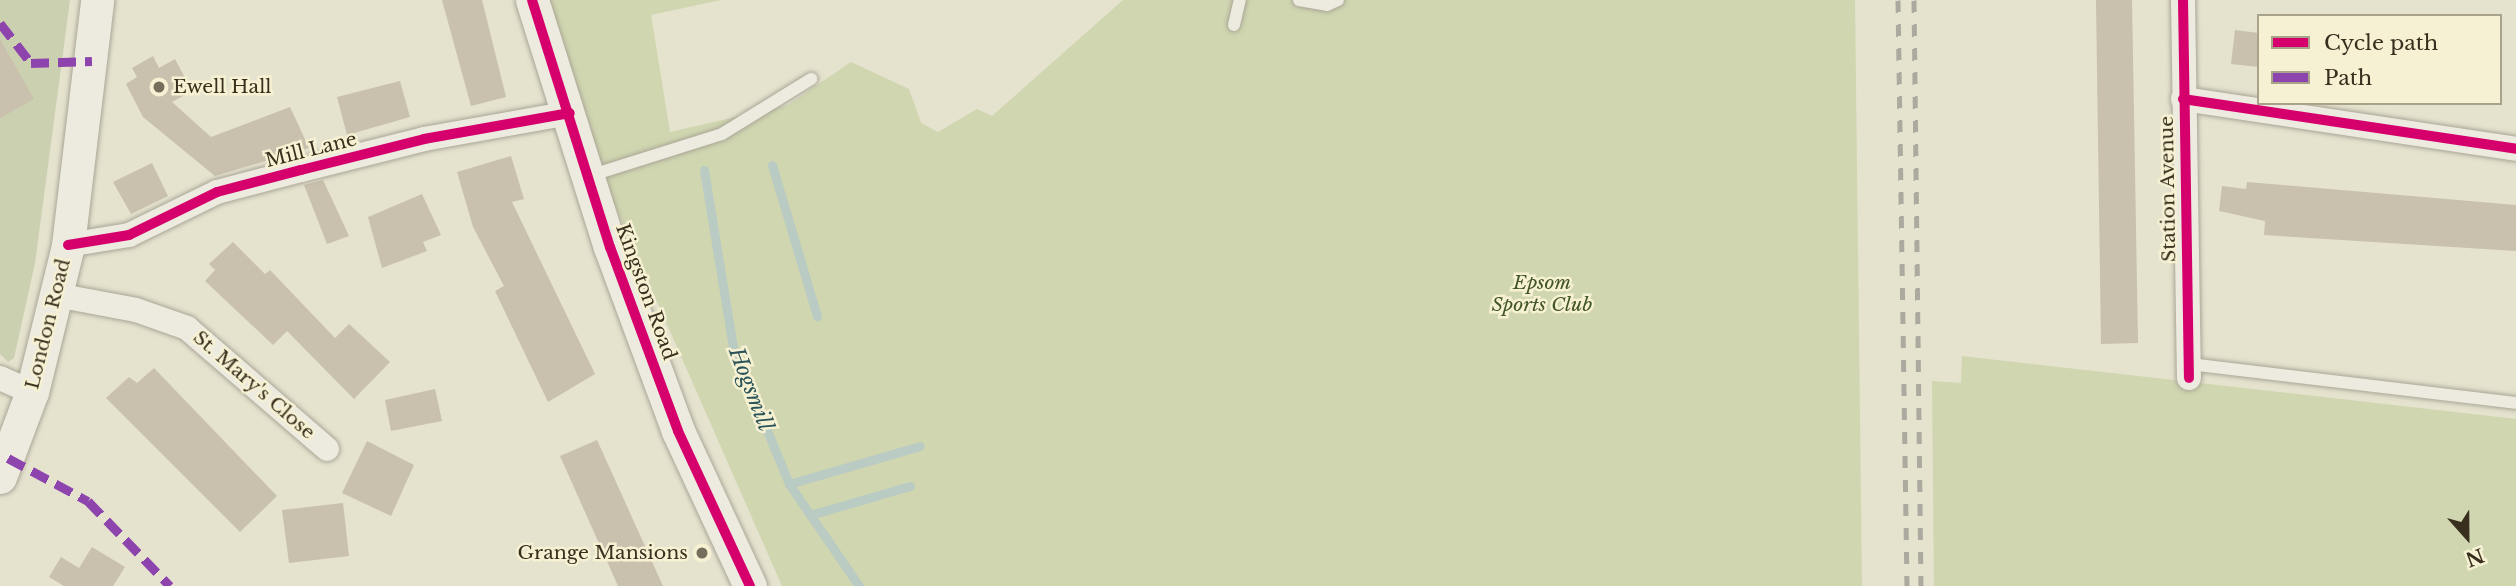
<!DOCTYPE html>
<html>
<head>
<meta charset="utf-8">
<style>
  body { margin:0 }
  #map { position:relative; width:2516px; height:586px; overflow:hidden; background:#e5e2ce; font-family:"Libre Baskerville",serif }
  div>[style] { position:absolute }
  .green>* { inset:0; background:#d0d6b0 }
  .cemetery>* { inset:0; background:#cbd0b0 }
  .stream>* { height:9px; margin:-4.5px; padding:0 4.5px; transform-origin:4.5px; border-radius:4.5px; background:#b9cbc2 }
  .building>* { inset:0; background:#c9c0ae }
  .roads { filter:drop-shadow(0 0 2px #aaa696) drop-shadow(0 0 2px #aaa696) }
  .lane>* { height:12px; margin:-6px; padding:0 6px; transform-origin:6px; border-radius:6px; background:#edeadf }
  .street>* { height:24px; margin:-12px; padding:0 12px; transform-origin:12px; border-radius:12px; background:#edeadf }
  .secondary>* { height:33px; margin:-16.5px; padding:0 16.5px; transform-origin:16.5px; border-radius:16.5px; background:#edeadf }
  .rail>* { height:5px; margin-top:-2.5px; transform-origin:0; background:repeating-linear-gradient(90deg,#aca99f 0 12px,transparent 0 24px) }
  .quiet>* { height:9px; margin-top:-4.5px; transform-origin:0; background:repeating-linear-gradient(90deg,#8e44ad 0 18px,transparent 0 27px) }
  .cycleway>* { height:10px; margin:-5px; padding:0 5px; transform-origin:5px; border-radius:5px; background:#d6006c }
  .dots>* { width:19px; height:19px; translate:-50% -50%; box-sizing:border-box; border:4px solid #f6f1d3; border-radius:50% }
  span { translate:-50% -50%; white-space:nowrap; text-align:center; line-height:1.15; -webkit-text-stroke:5px #f6f1d3; paint-order:stroke }
  .poi-label { font-size:19px; color:#392f1e }
  .left { translate:0 -50%; text-align:left }
  .right { translate:-100% -50%; text-align:right }
  .street-label { font-size:19px; color:#392f1e }
  .park-label { font-size:19px; color:#425625; font-style:italic }
  .water-label { font-size:21px; color:#2d5559; font-style:italic }
  .legend { position:absolute; left:2257px; top:14px; width:245px; height:91px; box-sizing:border-box; background:#f6f1d3; border:2px solid #aaa38b; margin:0; padding:9px 12px; list-style:none; font-size:21px; color:#392f1e }
  .legend li { display:flex; align-items:center; gap:14px; height:35px }
  .legend b { width:35px; border:2px solid #aaa38b }
  .north { position:absolute; left:2432px; top:502px; width:70px; height:70px; -webkit-text-stroke:5px #f6f1d3; paint-order:stroke; rotate:159deg; font-size:19px; font-weight:700; line-height:28px; text-align:center; color:#392f1e }
  .north::after { content:''; display:block; margin:auto; width:24px; height:32px; background:#392f1e; clip-path:polygon(50% 0,100% 100%,50% 72%,0 100%) }
</style>
</head>
<body>
<div id="map">
  <div class="green">
    <i style="clip-path:polygon(547px 0,721px 0,651px 15px,670px 132px,788px 105px,851px 62px,909px 89px,921px 123px,938px 132px,977px 109px,992px 116px,1123px 0,1855px 0,1862px 586px,782px 586px,593px 156px)"></i>
    <i style="clip-path:polygon(1962px 356px,2516px 419px,2516px 586px,1934px 586px,1932px 381px,1961px 383px)"></i>
  </div>
  <div class="cemetery">
    <i style="clip-path:polygon(0 0,70px 0,35px 263px,14px 358px,8px 362px,0 354px)"></i>
  </div>
  <div class="stream">
    <i style="left:772px;top:165px;width:158px;rotate:73.4deg"></i>
    <i style="left:704px;top:170px;width:180px;rotate:80.7deg"></i>
    <i style="left:733px;top:348px;width:147px;rotate:67.6deg"></i>
    <i style="left:789px;top:484px;width:124px;rotate:55.5deg"></i>
    <i style="left:789px;top:484px;width:136px;rotate:-16.2deg"></i>
    <i style="left:810px;top:515px;width:104px;rotate:-16.2deg"></i>
  </div>
  <div class="building">
    <i style="clip-path:polygon(442px 0,482px 0,506px 97px,471px 106px)"></i>
    <i style="clip-path:polygon(2096px 0,2132px 0,2138px 343px,2101px 344px)"></i>
    <i style="clip-path:polygon(2235px 30px,2259px 33px,2259px 67px,2231px 64px)"></i>
    <i style="clip-path:polygon(0 39px,34px 99px,0 118px)"></i>
    <i style="clip-path:polygon(153px 56px,159px 68px,175px 59px,192px 91px,172px 102px,211px 137px,290px 107px,309px 148px,215px 176px,143px 117px,126px 84px,137px 77px,132px 68px)"></i>
    <i style="clip-path:polygon(400px 81px,410px 117px,347px 135px,337px 97px)"></i>
    <i style="clip-path:polygon(511px 156px,524px 199px,512px 202px,595px 374px,548px 402px,495px 291px,504px 286px,473px 227px,457px 172px)"></i>
    <i style="clip-path:polygon(152px 163px,168px 196px,131px 214px,113px 182px)"></i>
    <i style="clip-path:polygon(323px 180px,349px 236px,327px 244px,304px 185px)"></i>
    <i style="clip-path:polygon(2247px 182px,2516px 205px,2516px 251px,2264px 235px,2265px 221px,2219px 211px,2222px 186px,2246px 189px)"></i>
    <i style="clip-path:polygon(422px 194px,441px 235px,423px 242px,427px 251px,382px 268px,368px 217px)"></i>
    <i style="clip-path:polygon(233px 242px,265px 274px,270px 270px,335px 338px,349px 324px,390px 362px,354px 399px,287px 331px,273px 345px,205px 281px,215px 270px,209px 264px)"></i>
    <i style="clip-path:polygon(154px 368px,277px 496px,240px 532px,106px 398px,129px 377px,137px 383px)"></i>
    <i style="clip-path:polygon(435px 389px,442px 421px,391px 431px,385px 400px)"></i>
    <i style="clip-path:polygon(597px 440px,663px 586px,618px 586px,560px 456px)"></i>
    <i style="clip-path:polygon(367px 441px,414px 465px,391px 516px,342px 493px)"></i>
    <i style="clip-path:polygon(343px 503px,349px 556px,289px 563px,282px 510px)"></i>
    <i style="clip-path:polygon(92px 547px,125px 567px,113px 586px,64px 586px,49px 577px,61px 557px,79px 568px)"></i>
  </div>
  <div class="roads">
    <div class="lane">
      <i style="left:1299px;top:0;width:28px;rotate:10deg"></i>
      <i style="left:1327px;top:5px;width:12px;rotate:-24deg"></i>
      <i style="left:1234px;top:25px;width:26px;rotate:-77deg"></i>
      <i style="left:589px;top:176px;width:139px;rotate:-17.5deg"></i>
      <i style="left:722px;top:134px;width:105px;rotate:-31.7deg"></i>
      <i style="left:2189px;top:364px;width:329px;rotate:6.8deg"></i>
    </div>
    <div class="street">
      <i style="left:2183px;top:0;width:378px;rotate:89.1deg"></i>
      <i style="left:2183px;top:99px;width:337px;rotate:8.5deg"></i>
      <i style="left:68px;top:245px;width:62px;rotate:-9.3deg"></i>
      <i style="left:129px;top:235px;width:98px;rotate:-26deg"></i>
      <i style="left:217px;top:192px;width:87px;rotate:-14.7deg"></i>
      <i style="left:301px;top:170px;width:127px;rotate:-14.1deg"></i>
      <i style="left:424px;top:139px;width:148px;rotate:-10.1deg"></i>
      <i style="left:56px;top:295px;width:81px;rotate:10.6deg"></i>
      <i style="left:136px;top:310px;width:54px;rotate:19.4deg"></i>
      <i style="left:187px;top:328px;width:185px;rotate:40.8deg"></i>
      <i style="left:0;top:378px;width:35px;rotate:24deg"></i>
    </div>
    <div class="secondary">
      <i style="left:532px;top:0;width:259px;rotate:72.5deg"></i>
      <i style="left:610px;top:247px;width:196px;rotate:69.7deg"></i>
      <i style="left:678px;top:431px;width:171px;rotate:65.1deg"></i>
      <i style="left:0;top:477px;width:91px;rotate:-69.4deg"></i>
      <i style="left:32px;top:392px;width:151px;rotate:-76.2deg"></i>
      <i style="left:68px;top:245px;width:247px;rotate:-83.2deg"></i>
    </div>
  </div>
  <div class="rail">
    <i style="left:1898px;top:0;width:586px;rotate:89.12deg"></i>
    <i style="left:1914px;top:0;width:586px;rotate:89.32deg"></i>
  </div>
  <div class="quiet">
    <i style="left:0;top:23px;width:51px;rotate:52.2deg"></i>
    <i style="left:31px;top:63px;width:61px;rotate:-1.9deg"></i>
    <i style="left:8px;top:458px;width:91px;rotate:28.3deg"></i>
    <i style="left:88px;top:501px;width:118px;rotate:46deg"></i>
  </div>
  <div class="cycleway">
    <i style="left:532px;top:0;width:259px;rotate:72.5deg"></i>
    <i style="left:610px;top:247px;width:196px;rotate:69.7deg"></i>
    <i style="left:678px;top:431px;width:171px;rotate:65.1deg"></i>
    <i style="left:2183px;top:0;width:378px;rotate:89.1deg"></i>
    <i style="left:2183px;top:99px;width:337px;rotate:8.5deg"></i>
    <i style="left:68px;top:245px;width:62px;rotate:-9.3deg"></i>
    <i style="left:129px;top:235px;width:98px;rotate:-26deg"></i>
    <i style="left:217px;top:192px;width:87px;rotate:-14.7deg"></i>
    <i style="left:301px;top:170px;width:127px;rotate:-14.1deg"></i>
    <i style="left:424px;top:139px;width:148px;rotate:-10.1deg"></i>
  </div>
  <div class="dots">
    <i style="left:159px;top:87px;background:#756e5c"></i>
    <i style="left:702px;top:553px;background:#756e5c"></i>
  </div>
  <div class="poi-label">
    <span class="left" style="left:173px;top:87px">Ewell Hall</span>
    <span class="right" style="left:688px;top:553px">Grange Mansions</span>
  </div>
  <div class="street-label">
    <span style="left:311px;top:150px;rotate:-14deg">Mill Lane</span>
    <span style="left:2168px;top:189px;rotate:-91deg">Station Avenue</span>
    <span style="left:646px;top:292px;rotate:70deg">Kingston Road</span>
    <span style="left:48px;top:324px;rotate:-76deg">London Road</span>
    <span style="left:254px;top:385px;rotate:41deg">St. Mary's Close</span>
  </div>
  <div class="park-label">
    <span style="left:1542px;top:294px">Epsom<br>Sports Club</span>
  </div>
  <div class="water-label">
    <span style="left:751px;top:389px;rotate:69deg">Hogsmill</span>
  </div>
  <ul class="legend">
  <li><b style="height:9px;background:#d6006c"></b>Cycle path</li>
  <li><b style="height:9px;background:#8e44ad"></b>Path</li>
  </ul>
  <div class="north">N</div>
</div>
</body>
</html>
